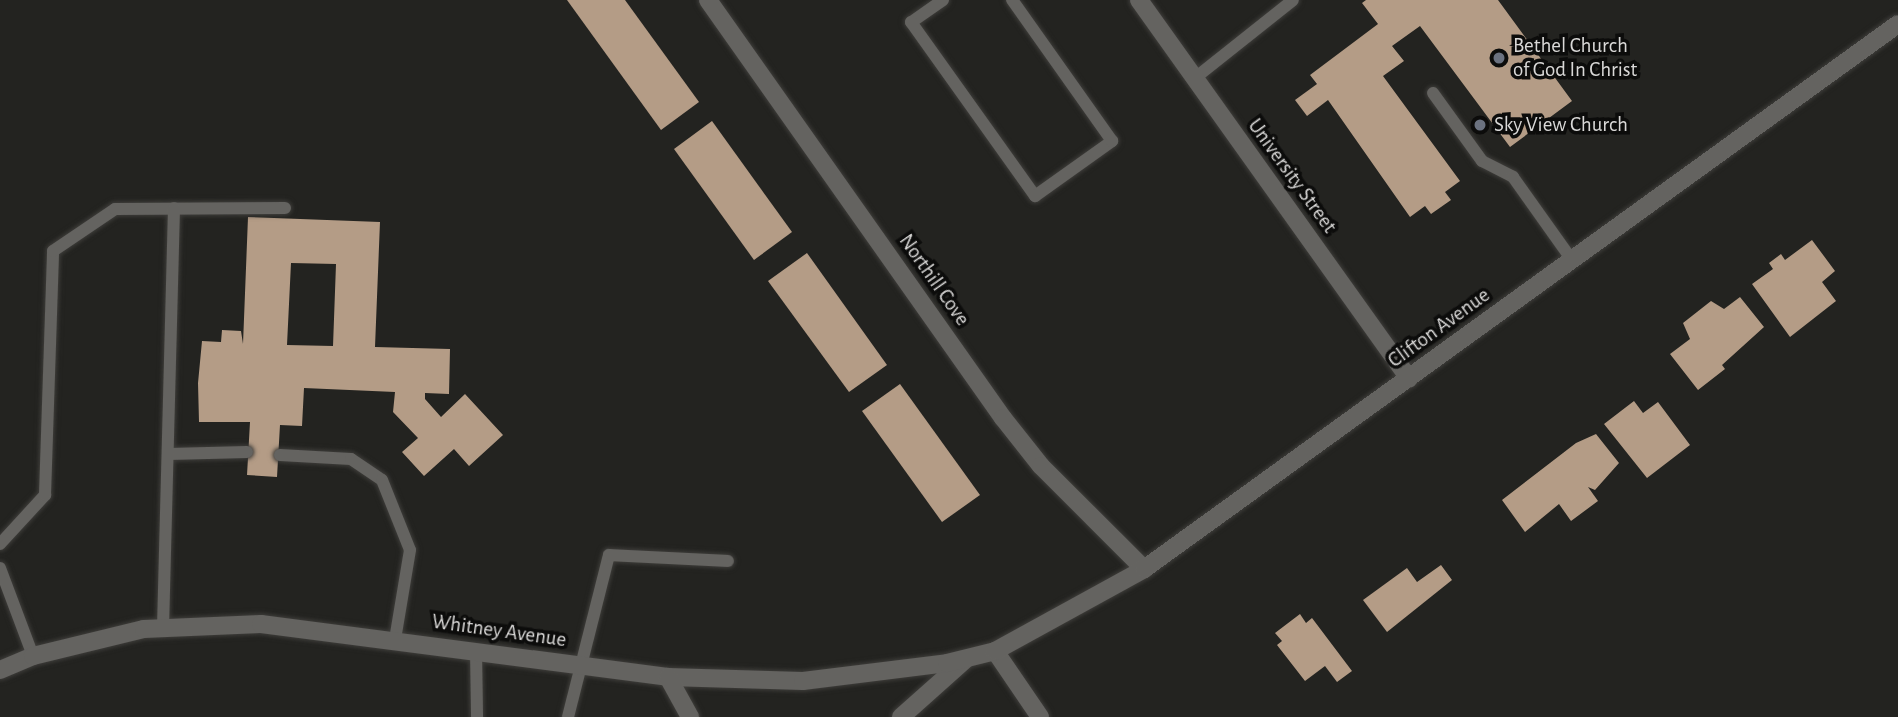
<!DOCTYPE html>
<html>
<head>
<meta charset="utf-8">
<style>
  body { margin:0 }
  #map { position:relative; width:1898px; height:717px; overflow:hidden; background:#232320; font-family:"Alegreya Sans",sans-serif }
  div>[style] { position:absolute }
  .building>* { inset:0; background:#b49c86 }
  .roads { filter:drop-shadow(0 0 2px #3e3d3a) drop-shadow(0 0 2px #3e3d3a) }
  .lane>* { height:12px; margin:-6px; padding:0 6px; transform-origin:6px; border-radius:6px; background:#646360 }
  .street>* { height:18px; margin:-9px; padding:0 9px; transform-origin:9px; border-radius:9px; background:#646360 }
  .secondary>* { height:18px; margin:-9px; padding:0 9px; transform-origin:9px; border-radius:9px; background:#646360 }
  .dots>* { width:19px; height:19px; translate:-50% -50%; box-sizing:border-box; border:4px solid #0c0c0b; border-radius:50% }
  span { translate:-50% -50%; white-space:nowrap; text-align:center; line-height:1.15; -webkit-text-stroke:7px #0c0c0b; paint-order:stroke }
  .poi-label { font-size:21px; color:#d9d8d7 }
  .left { translate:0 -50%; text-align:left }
  .street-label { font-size:21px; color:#d9d8d7 }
</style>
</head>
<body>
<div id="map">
  <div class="building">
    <i style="clip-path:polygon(567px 0,625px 0,699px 102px,661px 130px)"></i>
    <i style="clip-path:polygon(1366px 0,1498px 0,1572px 101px,1510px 147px,1420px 26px,1392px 46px,1404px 61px,1383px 76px,1460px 181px,1445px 192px,1451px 200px,1431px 214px,1425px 206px,1410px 217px,1328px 100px,1307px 116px,1295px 100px,1317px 84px,1310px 75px,1378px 24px,1362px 3px)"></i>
    <i style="clip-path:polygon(712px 121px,792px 232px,754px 260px,674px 149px)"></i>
    <i style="clip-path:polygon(evenodd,248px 217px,380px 222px,375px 347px,450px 349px,449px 394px,425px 393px,425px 399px,441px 417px,465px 394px,503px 435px,469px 466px,454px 449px,424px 476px,402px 452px,418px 438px,393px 412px,395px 392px,304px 388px,302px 426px,280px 425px,277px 477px,247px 475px,250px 422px,199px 422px,198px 383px,202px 341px,221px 342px,222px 330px,241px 331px,243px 344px,248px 217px,291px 263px,336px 264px,333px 346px,287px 345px,291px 263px)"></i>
    <i style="clip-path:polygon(1812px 240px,1835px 271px,1822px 282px,1836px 301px,1790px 337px,1752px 284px,1773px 269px,1769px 263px,1781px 254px,1785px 260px)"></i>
    <i style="clip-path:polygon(807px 253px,887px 365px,849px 392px,768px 281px)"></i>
    <i style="clip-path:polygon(1740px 297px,1764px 327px,1722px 365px,1725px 369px,1698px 390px,1670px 354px,1690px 339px,1683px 323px,1711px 301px,1724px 309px)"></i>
    <i style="clip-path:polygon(900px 384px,980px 495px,942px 522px,862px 411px)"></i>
    <i style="clip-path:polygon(1634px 401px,1643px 413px,1658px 402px,1690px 445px,1647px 478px,1604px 424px)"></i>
    <i style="clip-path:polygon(1596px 434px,1619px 463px,1595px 490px,1588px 487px,1598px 501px,1571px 521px,1559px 504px,1525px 532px,1502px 500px,1576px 443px)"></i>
    <i style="clip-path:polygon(1441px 565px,1452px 580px,1387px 632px,1363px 600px,1407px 568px,1417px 582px)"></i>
    <i style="clip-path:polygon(1300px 614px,1306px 623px,1312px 618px,1352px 671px,1337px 682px,1325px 666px,1305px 681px,1277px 645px,1282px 641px,1275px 633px)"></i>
  </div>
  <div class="roads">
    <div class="lane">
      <i style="left:943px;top:0;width:39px;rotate:145deg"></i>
      <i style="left:911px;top:22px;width:214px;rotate:54.5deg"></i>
      <i style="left:1035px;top:196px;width:95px;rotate:-35.5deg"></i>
      <i style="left:1112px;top:141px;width:173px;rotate:-125.3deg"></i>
      <i style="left:1195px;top:78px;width:125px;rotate:-38.5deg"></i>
      <i style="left:1433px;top:93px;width:84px;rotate:54.2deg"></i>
      <i style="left:1482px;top:161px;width:35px;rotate:27deg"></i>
      <i style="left:1513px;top:177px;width:102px;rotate:54.6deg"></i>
      <i style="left:169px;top:454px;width:78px;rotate:-1.5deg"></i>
      <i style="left:280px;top:455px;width:71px;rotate:3.2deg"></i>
      <i style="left:351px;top:459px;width:37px;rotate:34deg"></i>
      <i style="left:382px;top:480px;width:75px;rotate:68.2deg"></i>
      <i style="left:410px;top:550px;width:91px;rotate:99.5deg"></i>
      <i style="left:0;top:544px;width:67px;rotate:-47.4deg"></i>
      <i style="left:45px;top:495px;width:244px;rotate:-88.1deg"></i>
      <i style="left:53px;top:251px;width:75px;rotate:-34.1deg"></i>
      <i style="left:115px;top:209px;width:170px;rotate:-0.3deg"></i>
      <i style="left:0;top:568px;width:94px;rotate:69.4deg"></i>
      <i style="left:163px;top:628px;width:420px;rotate:-88.5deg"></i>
      <i style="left:476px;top:650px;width:67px;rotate:89.1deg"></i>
      <i style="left:568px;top:717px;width:167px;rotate:-75.8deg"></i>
      <i style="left:609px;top:555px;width:119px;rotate:2.9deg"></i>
    </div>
    <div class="street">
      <i style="left:708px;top:0;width:512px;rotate:54.79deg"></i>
      <i style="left:1003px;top:418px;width:61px;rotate:51.6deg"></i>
      <i style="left:1041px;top:466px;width:146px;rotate:45deg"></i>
      <i style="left:995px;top:651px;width:80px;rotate:55.7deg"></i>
      <i style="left:901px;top:717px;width:87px;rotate:-41.7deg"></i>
    </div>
    <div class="secondary">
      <i style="left:1139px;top:0;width:465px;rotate:54.5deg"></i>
      <i style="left:0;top:670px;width:36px;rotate:-23deg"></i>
      <i style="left:33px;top:656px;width:114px;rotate:-13.7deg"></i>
      <i style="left:144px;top:629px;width:117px;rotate:-2.4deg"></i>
      <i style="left:261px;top:624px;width:410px;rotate:7.4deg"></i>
      <i style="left:668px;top:677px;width:135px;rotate:1.7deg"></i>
      <i style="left:803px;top:681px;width:145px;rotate:-7.1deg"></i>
      <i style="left:947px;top:663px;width:49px;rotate:-14deg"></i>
      <i style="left:995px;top:651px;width:170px;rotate:-28.8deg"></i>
      <i style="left:1144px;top:569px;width:930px;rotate:-35.86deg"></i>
      <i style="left:668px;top:677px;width:46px;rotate:61.2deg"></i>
    </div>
  </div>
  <div class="dots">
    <i style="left:1499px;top:58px;background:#6b7280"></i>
    <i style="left:1480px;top:125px;background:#6b7280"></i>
  </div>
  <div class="poi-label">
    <span class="left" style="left:1513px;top:58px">Bethel Church<br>of God In Christ</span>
    <span class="left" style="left:1494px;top:125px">Sky View Church</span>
  </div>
  <div class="street-label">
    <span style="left:1292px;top:176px;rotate:54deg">University Street</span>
    <span style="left:934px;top:280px;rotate:55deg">Northill Cove</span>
    <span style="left:1439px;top:328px;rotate:-36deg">Clifton Avenue</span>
    <span style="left:499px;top:631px;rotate:8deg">Whitney Avenue</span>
  </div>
</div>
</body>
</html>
